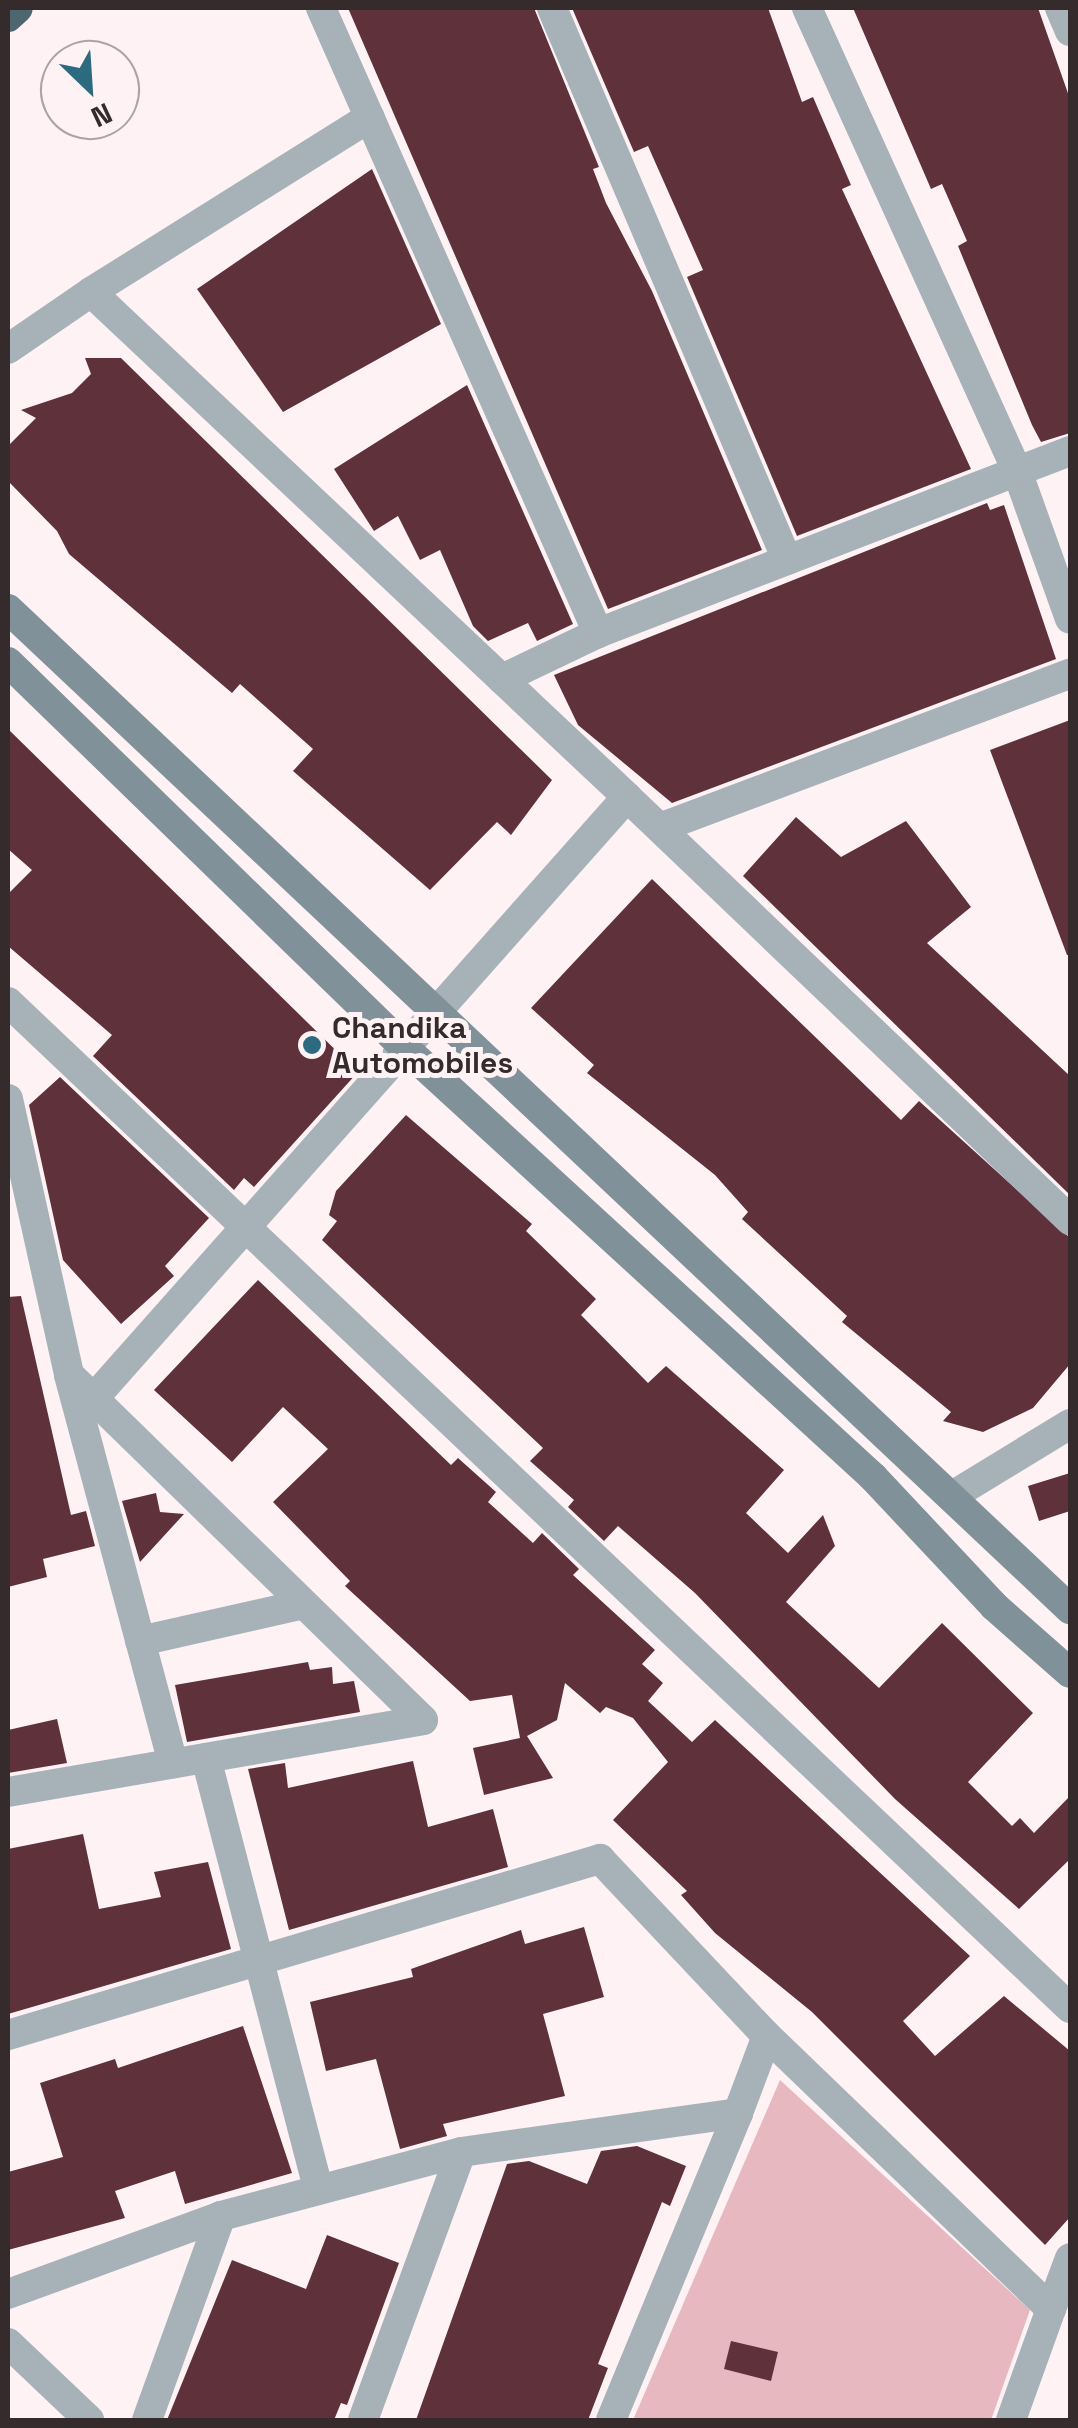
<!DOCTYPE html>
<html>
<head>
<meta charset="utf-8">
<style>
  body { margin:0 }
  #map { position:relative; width:1078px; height:2428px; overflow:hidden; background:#fef2f4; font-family:"Space Grotesk",sans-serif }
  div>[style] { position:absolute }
  .green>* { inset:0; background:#e8b8c1 }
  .building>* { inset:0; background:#5f313b }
  .street>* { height:30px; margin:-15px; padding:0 15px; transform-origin:15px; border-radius:15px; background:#a6b2b7 }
  .secondary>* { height:30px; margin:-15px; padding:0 15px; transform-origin:15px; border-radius:15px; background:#809199 }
  .highway>* { height:30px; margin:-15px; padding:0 15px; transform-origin:15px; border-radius:15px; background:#4d6670 }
  .dots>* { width:28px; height:28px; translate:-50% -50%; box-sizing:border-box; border:5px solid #fef2f4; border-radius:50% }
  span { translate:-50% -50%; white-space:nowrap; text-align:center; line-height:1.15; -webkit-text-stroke:10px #fef2f4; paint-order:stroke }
  .poi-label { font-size:30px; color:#352a2c; font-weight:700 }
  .left { translate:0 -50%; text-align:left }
  .frame { position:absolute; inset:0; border:10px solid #352a2c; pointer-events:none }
  .north { position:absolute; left:40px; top:40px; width:100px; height:100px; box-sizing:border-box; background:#fef2f4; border:2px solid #aea2a4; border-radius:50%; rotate:155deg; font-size:28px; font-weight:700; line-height:40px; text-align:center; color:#352a2c }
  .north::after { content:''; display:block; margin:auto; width:35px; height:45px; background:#2c6a80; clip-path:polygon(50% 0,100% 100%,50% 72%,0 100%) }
</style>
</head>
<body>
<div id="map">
  <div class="green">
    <i style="clip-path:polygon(780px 2080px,1030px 2310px,991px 2420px,633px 2420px)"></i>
  </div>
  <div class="building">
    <i style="clip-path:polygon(348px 8px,534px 8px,599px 167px,593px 169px,606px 203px,652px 291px,762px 550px,608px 609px)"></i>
    <i style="clip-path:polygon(572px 8px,768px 8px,802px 102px,813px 97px,851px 185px,842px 189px,971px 469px,797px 536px,687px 277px,703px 270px,648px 146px,634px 152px)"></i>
    <i style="clip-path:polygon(853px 8px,1038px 8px,1070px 99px,1070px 433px,1041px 442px,1032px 425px,958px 246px,967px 241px,942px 184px,931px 189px)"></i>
    <i style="clip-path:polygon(372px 169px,441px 324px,283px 412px,197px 289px)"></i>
    <i style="clip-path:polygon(85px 358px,121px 358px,552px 780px,511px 835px,497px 822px,430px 890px,293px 771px,313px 749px,240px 684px,232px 693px,69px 554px,57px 531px,8px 481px,8px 446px,36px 418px,21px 410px,72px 393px,91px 374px)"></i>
    <i style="clip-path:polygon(467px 385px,573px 624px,537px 641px,528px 623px,488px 641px,473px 626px,440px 550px,420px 560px,398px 516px,374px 531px,334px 469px)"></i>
    <i style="clip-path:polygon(987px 503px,990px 510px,1004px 505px,1056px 659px,672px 803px,578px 725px,554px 675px)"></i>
    <i style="clip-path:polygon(1070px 720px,1070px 955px,1067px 955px,990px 750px)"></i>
    <i style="clip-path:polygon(8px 729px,358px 1072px,254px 1187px,244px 1178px,234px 1190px,93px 1056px,112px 1035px,8px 946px,8px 894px,32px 870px,8px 849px)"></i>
    <i style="clip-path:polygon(796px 817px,841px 857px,906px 821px,971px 907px,927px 943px,1070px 1076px,1070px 1195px,743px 876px)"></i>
    <i style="clip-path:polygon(652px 879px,901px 1120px,919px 1101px,1070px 1238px,1070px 1364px,1033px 1408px,983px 1432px,943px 1421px,951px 1412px,842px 1322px,847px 1316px,742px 1219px,748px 1212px,715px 1175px,587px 1073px,594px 1065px,531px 1008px)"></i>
    <i style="clip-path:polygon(60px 1077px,209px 1218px,165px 1266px,174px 1276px,121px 1324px,63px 1260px,29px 1105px)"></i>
    <i style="clip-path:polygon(406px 1115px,532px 1224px,526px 1231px,596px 1299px,581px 1315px,648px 1383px,666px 1366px,784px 1470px,746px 1513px,788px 1553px,823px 1515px,835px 1546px,786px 1602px,879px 1688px,942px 1623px,1033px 1713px,968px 1782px,1012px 1826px,1020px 1818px,1034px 1833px,1070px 1796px,1070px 1859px,1019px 1909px,895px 1799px,695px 1593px,618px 1526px,604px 1541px,568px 1507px,574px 1500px,530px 1461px,543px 1448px,322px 1240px,337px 1221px,329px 1215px,336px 1191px)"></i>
    <i style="clip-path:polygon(258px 1280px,451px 1465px,458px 1458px,496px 1492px,488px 1502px,533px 1543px,542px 1533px,579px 1569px,573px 1575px,655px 1650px,642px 1664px,663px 1683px,648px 1701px,692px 1742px,715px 1720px,970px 1956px,903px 2021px,935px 2056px,1004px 1996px,1070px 2051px,1070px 2217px,1045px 2245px,812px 2012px,715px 1933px,681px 1895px,687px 1891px,613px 1820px,668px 1762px,633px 1718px,606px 1707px,600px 1713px,565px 1683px,557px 1720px,527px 1736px,553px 1778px,484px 1795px,473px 1748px,520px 1738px,512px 1695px,470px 1701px,345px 1586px,350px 1581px,273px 1502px,328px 1449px,283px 1407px,232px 1462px,154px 1390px)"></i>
    <i style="clip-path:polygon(21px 1296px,71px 1515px,86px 1511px,95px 1546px,43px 1559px,47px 1577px,8px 1587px,8px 1297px)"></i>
    <i style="clip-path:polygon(1070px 1473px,1070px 1511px,1039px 1521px,1028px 1486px)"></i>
    <i style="clip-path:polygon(156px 1493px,160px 1512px,184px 1514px,140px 1562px,122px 1501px)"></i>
    <i style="clip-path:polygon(308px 1662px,310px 1670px,332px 1667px,333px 1684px,354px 1681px,360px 1712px,187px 1742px,175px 1685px)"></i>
    <i style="clip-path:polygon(57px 1719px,67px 1763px,8px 1773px,8px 1730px)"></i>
    <i style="clip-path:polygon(413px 1761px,428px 1827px,493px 1809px,508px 1867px,289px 1930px,248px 1769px,285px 1763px,288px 1788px)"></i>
    <i style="clip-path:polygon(83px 1834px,99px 1909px,161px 1897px,154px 1872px,208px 1862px,231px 1949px,8px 2014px,8px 1849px)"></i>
    <i style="clip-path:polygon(584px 1927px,604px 1997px,543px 2014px,565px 2096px,443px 2124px,447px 2136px,400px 2149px,376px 2059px,326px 2071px,310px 2002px,413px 1977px,411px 1969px,521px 1930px,525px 1944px)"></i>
    <i style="clip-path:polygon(243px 2026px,292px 2173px,185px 2204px,175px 2171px,115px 2191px,125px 2218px,8px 2250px,8px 2172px,63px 2157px,40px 2083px,115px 2059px,118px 2068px)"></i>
    <i style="clip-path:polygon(637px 2146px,686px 2166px,670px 2206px,662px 2202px,598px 2364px,608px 2368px,588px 2420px,416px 2420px,507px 2164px,529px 2161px,587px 2184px,601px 2151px)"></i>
    <i style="clip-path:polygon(327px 2235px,399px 2263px,347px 2405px,341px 2403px,334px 2420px,167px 2420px,232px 2260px,306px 2289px)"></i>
    <i style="clip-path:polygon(731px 2341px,778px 2352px,771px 2381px,724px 2369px)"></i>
  </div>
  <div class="street">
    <i style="left:321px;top:8px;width:684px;rotate:66.1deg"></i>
    <i style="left:552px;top:8px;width:600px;rotate:66.94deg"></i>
    <i style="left:807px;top:8px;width:508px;rotate:65.6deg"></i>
    <i style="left:1017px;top:471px;width:157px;rotate:70.3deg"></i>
    <i style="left:1060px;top:8px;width:25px;rotate:67deg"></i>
    <i style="left:91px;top:292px;width:329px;rotate:-32.1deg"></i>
    <i style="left:8px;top:349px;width:101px;rotate:-34.5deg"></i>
    <i style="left:91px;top:292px;width:736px;rotate:43.29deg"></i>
    <i style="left:627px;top:797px;width:805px;rotate:131.57deg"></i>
    <i style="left:502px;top:679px;width:106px;rotate:-25.6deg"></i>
    <i style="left:598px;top:633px;width:506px;rotate:-21.09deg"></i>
    <i style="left:627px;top:797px;width:613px;rotate:43.68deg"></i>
    <i style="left:662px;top:827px;width:436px;rotate:-20.6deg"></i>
    <i style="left:8px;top:1002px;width:1463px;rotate:43.45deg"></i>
    <i style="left:8px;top:1099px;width:283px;rotate:77.5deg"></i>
    <i style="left:69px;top:1375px;width:402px;rotate:75deg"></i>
    <i style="left:952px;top:1496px;width:138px;rotate:-31.4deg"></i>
    <i style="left:140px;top:1641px;width:164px;rotate:-12.7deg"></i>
    <i style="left:206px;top:1758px;width:440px;rotate:75.4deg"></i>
    <i style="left:8px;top:1792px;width:421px;rotate:-9.8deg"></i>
    <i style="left:423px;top:1720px;width:494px;rotate:-135.7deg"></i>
    <i style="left:8px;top:2035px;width:618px;rotate:-16.56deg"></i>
    <i style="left:600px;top:1859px;width:243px;rotate:46.7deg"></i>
    <i style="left:8px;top:2294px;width:227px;rotate:-20.1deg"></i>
    <i style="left:8px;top:2343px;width:112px;rotate:43.5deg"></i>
    <i style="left:147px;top:2420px;width:217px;rotate:-70.1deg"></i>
    <i style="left:221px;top:2216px;width:248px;rotate:-14.9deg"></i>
    <i style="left:461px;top:2152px;width:280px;rotate:-8deg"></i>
    <i style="left:738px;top:2113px;width:82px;rotate:-69.4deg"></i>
    <i style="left:767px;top:2036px;width:394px;rotate:43.9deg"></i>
    <i style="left:1051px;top:2309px;width:54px;rotate:-69.6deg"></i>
    <i style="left:363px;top:2420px;width:285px;rotate:-69.9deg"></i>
    <i style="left:611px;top:2420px;width:332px;rotate:-67.5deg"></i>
    <i style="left:1011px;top:2420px;width:118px;rotate:-70.2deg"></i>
  </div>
  <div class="secondary">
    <i style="left:8px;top:609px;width:1459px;rotate:43.28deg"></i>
    <i style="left:8px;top:662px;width:558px;rotate:44.2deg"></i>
    <i style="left:408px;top:1051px;width:631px;rotate:42.49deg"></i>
    <i style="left:873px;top:1477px;width:177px;rotate:46.8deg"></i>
    <i style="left:994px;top:1606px;width:101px;rotate:41.4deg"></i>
  </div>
  <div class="highway">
    <i style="left:8px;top:17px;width:13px;rotate:-42deg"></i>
  </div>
  <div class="dots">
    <i style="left:312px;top:1045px;background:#2c6a80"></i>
  </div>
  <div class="poi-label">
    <span class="left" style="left:332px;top:1045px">Chandika<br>Automobiles</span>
  </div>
  <div class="frame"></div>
  <div class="north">N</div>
</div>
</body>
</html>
